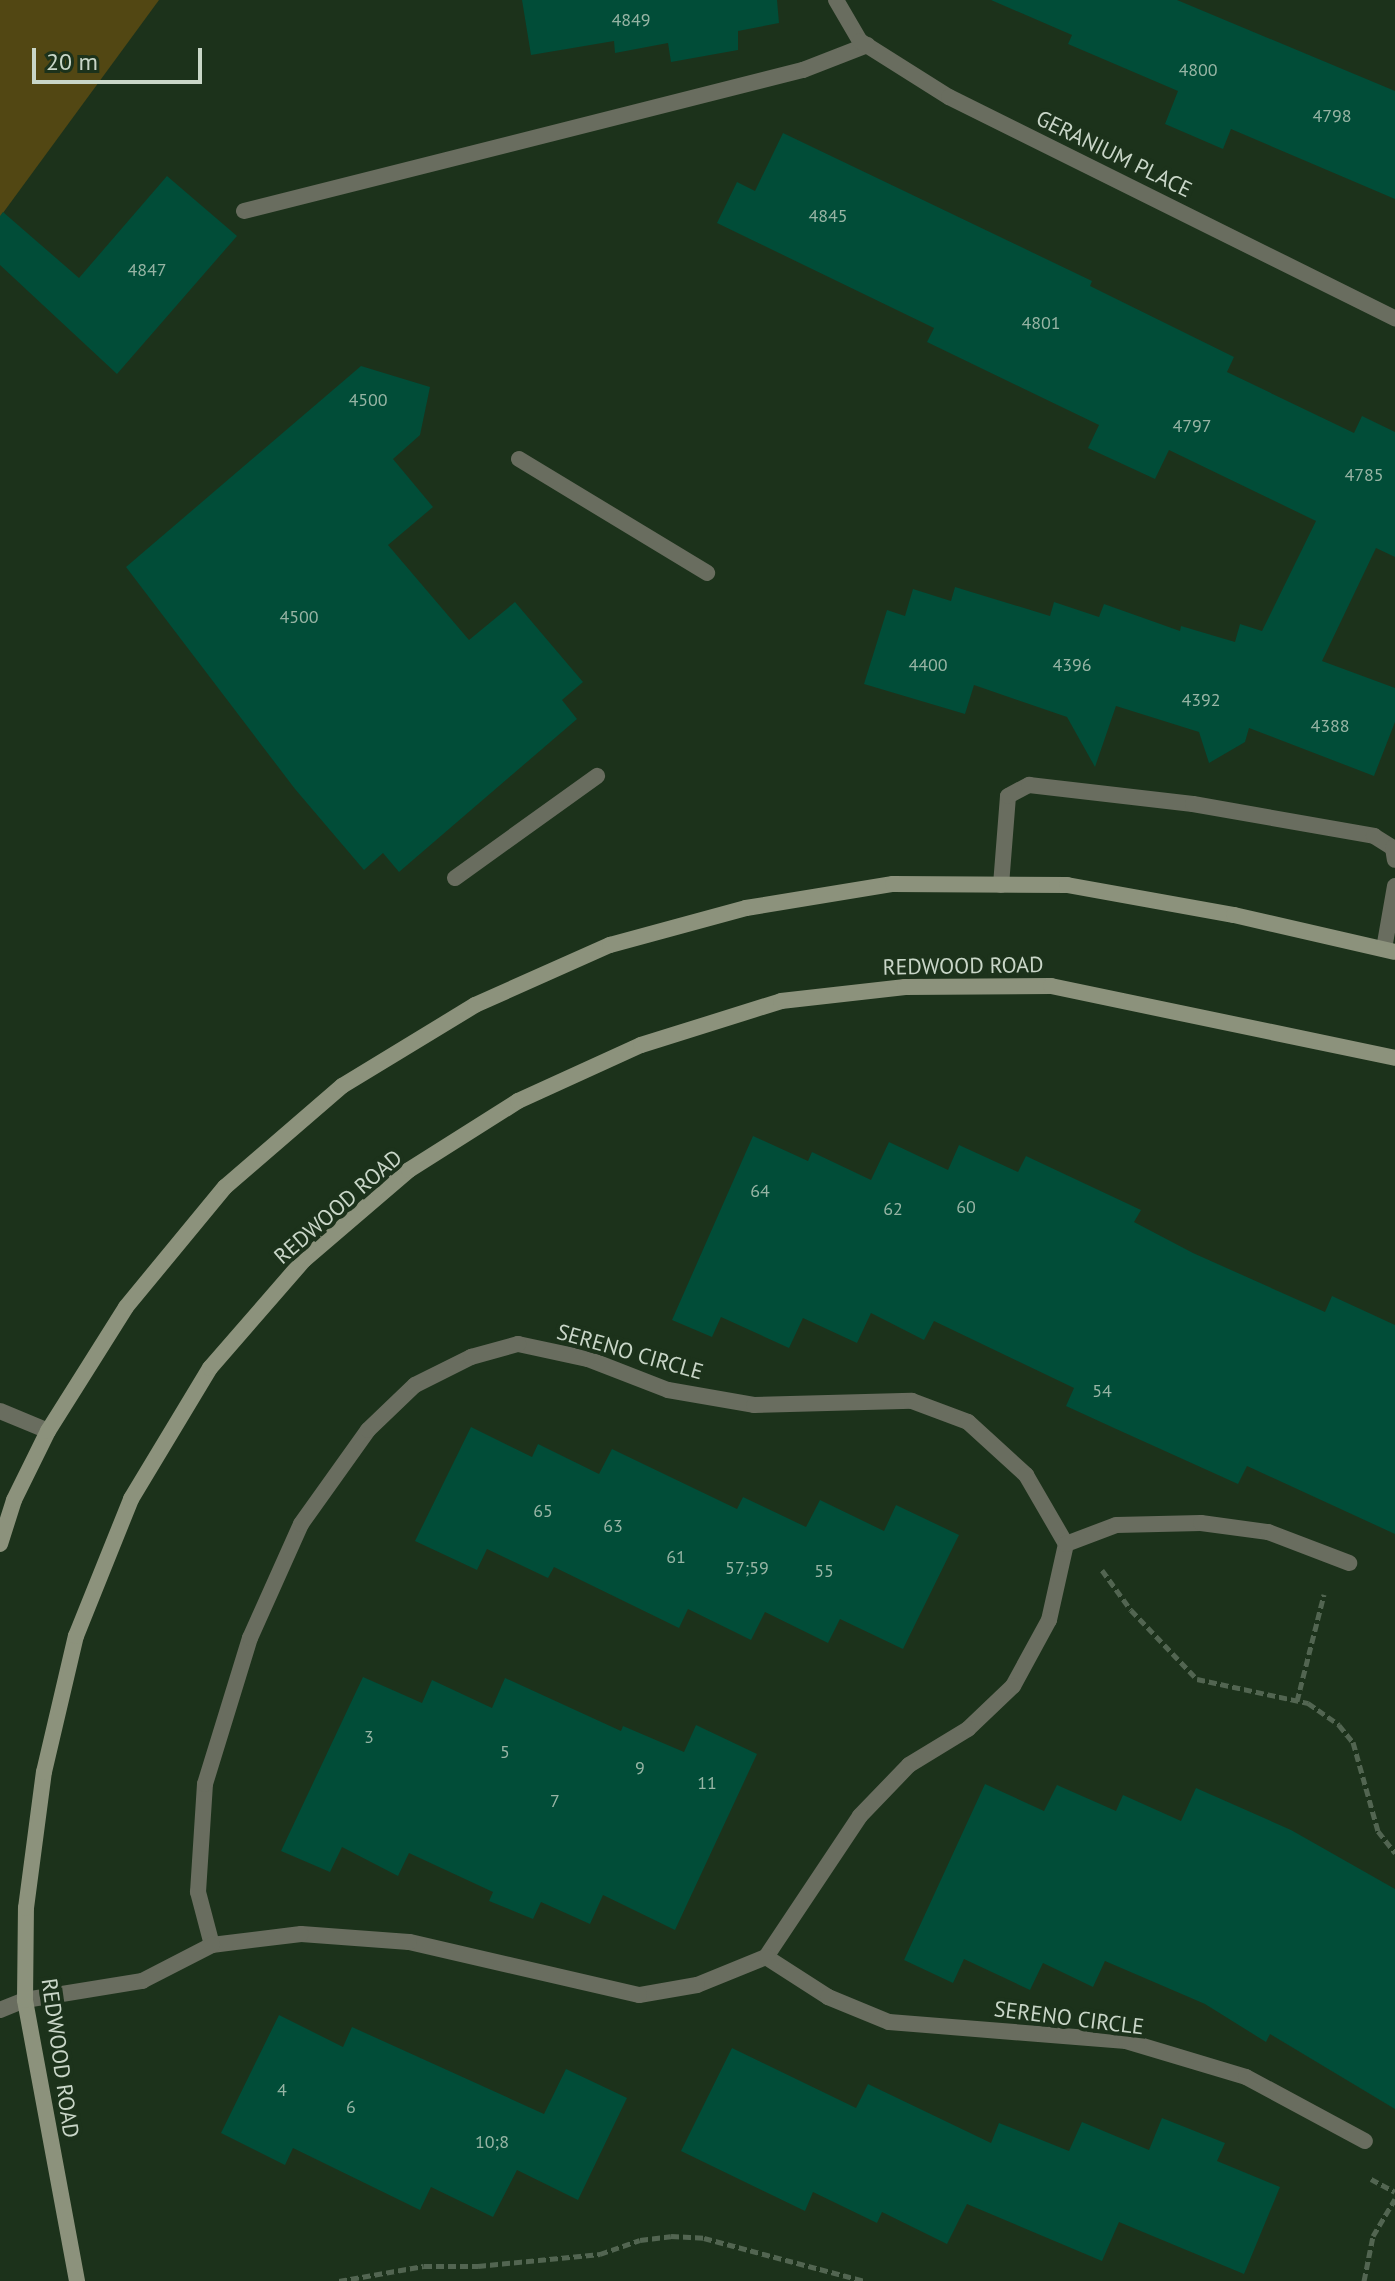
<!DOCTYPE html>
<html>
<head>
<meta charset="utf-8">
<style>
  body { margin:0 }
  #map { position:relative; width:1395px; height:2281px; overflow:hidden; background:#1c321b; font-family:"PT Sans",sans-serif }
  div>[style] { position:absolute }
  .green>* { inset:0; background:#524713 }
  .building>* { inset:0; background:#014d38 }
  .path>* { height:5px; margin-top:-2.5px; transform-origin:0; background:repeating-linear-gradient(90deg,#526551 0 8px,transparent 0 12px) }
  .service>* { height:16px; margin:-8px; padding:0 8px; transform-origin:8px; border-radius:8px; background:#696d5f }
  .minor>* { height:16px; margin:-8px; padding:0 8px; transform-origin:8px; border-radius:8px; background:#696d5f }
  .tertiary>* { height:16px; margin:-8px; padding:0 8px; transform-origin:8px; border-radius:8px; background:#696d5f }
  .secondary>* { height:16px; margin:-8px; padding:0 8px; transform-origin:8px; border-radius:8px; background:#8c927c }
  span { translate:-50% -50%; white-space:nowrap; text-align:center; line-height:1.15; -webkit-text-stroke:8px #1c321b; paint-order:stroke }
  .number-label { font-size:18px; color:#97b4a4 }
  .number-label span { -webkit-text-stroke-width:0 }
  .street-label { font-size:22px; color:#c9d6c8 }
  .scale { position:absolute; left:32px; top:48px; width:170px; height:36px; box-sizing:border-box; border:4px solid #c9d6c8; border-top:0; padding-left:10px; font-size:24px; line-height:28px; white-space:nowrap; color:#c9d6c8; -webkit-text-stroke:6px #1c321b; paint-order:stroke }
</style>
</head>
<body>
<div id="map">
  <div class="green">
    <i style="clip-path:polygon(0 0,159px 0,0 217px)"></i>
  </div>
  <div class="building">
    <i style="clip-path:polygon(522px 0,777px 0,779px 23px,738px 31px,738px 50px,671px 62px,668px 43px,615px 53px,614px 41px,531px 55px)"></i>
    <i style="clip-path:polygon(991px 0,1177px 0,1395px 91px,1395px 199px,1231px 129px,1223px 149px,1165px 124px,1178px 91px,1068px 44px,1072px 35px)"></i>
    <i style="clip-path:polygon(783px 133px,1092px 281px,1090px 286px,1234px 357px,1227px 372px,1354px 433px,1362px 416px,1395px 432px,1395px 557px,1376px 548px,1322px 661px,1395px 688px,1395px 722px,1374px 776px,1249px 728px,1245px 742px,1209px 763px,1199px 732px,1116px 706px,1095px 767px,1067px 717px,974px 685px,965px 714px,864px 684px,887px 610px,905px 616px,913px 589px,951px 601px,955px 587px,1050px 616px,1054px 602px,1099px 617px,1104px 604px,1180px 631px,1181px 626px,1235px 642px,1240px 624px,1262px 631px,1316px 521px,1169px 450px,1155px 479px,1088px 448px,1099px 425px,927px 342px,934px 328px,717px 223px,737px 182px,755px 191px)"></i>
    <i style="clip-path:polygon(167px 176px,237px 236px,117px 374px,0 265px,0 216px,3px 212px,79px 278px)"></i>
    <i style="clip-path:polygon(361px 366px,430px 387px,420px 435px,393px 459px,433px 507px,388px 545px,469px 640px,515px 602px,583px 682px,562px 700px,577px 719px,399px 872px,383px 853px,364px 870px,295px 789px,126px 567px)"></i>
    <i style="clip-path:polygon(753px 1136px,808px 1161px,812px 1152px,871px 1180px,889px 1142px,948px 1170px,959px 1145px,1018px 1172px,1026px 1156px,1141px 1210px,1134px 1222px,1193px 1253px,1325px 1312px,1332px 1296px,1395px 1325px,1395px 1534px,1247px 1466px,1238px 1484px,1114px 1428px,1066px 1406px,1074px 1388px,934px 1321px,924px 1340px,871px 1313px,857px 1343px,803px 1318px,789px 1348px,721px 1317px,712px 1337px,672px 1320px)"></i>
    <i style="clip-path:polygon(471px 1427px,532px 1457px,538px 1444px,599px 1474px,612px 1449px,737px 1509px,743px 1497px,806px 1527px,820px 1500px,884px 1531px,896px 1505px,959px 1535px,903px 1649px,840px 1619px,828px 1643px,765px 1612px,751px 1640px,688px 1609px,679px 1628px,554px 1567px,548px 1578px,487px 1549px,477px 1570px,415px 1541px)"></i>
    <i style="clip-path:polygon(363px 1677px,422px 1703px,432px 1680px,492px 1708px,505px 1678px,621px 1731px,623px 1726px,684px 1752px,696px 1725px,757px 1754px,675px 1930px,603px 1895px,590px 1924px,541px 1902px,533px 1919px,489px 1901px,493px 1892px,409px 1853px,398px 1876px,342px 1847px,330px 1872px,281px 1851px)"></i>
    <i style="clip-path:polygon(985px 1784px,1044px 1811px,1057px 1785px,1116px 1811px,1123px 1795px,1181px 1821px,1196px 1788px,1291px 1830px,1395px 1889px,1395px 2109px,1270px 2034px,1266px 2042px,1205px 2004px,1105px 1961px,1093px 1987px,1043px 1963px,1030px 1990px,964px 1959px,953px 1983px,904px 1960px)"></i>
    <i style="clip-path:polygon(279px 2015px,343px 2047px,352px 2027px,544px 2114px,566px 2069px,627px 2098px,578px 2200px,517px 2170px,493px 2217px,431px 2187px,420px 2210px,293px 2148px,285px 2165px,221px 2133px)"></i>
    <i style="clip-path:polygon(732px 2048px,856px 2108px,868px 2084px,991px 2143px,999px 2123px,1069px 2151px,1082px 2122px,1149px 2150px,1162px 2118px,1225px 2143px,1217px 2161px,1280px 2187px,1244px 2274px,1119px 2222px,1102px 2261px,967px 2204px,947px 2244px,882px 2212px,877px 2223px,813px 2192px,805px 2211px,681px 2151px)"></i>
  </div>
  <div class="path">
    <i style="left:1102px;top:1570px;width:49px;rotate:54.1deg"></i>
    <i style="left:1131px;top:1610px;width:95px;rotate:46.3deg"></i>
    <i style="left:1197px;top:1679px;width:114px;rotate:12.2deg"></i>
    <i style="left:1308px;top:1703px;width:38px;rotate:35deg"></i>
    <i style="left:1339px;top:1725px;width:22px;rotate:51deg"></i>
    <i style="left:1353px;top:1742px;width:92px;rotate:74.3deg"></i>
    <i style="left:1378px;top:1831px;width:28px;rotate:52deg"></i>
    <i style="left:1297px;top:1701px;width:110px;rotate:-75.8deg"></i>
    <i style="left:1371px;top:2179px;width:27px;rotate:28deg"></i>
    <i style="left:339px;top:2281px;width:86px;rotate:-10deg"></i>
    <i style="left:424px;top:2266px;width:54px"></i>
    <i style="left:478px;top:2266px;width:123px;rotate:-5.6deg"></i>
    <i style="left:600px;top:2254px;width:42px;rotate:-19.3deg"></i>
    <i style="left:640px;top:2240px;width:31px;rotate:-7deg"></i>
    <i style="left:671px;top:2236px;width:33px;rotate:3deg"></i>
    <i style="left:704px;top:2238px;width:167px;rotate:15deg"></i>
    <i style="left:1364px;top:2281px;width:46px;rotate:-78.7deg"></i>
    <i style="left:1373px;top:2236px;width:43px;rotate:-59.3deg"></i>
  </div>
  <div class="service">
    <i style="left:244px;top:211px;width:577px;rotate:-14.16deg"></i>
    <i style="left:803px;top:70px;width:69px;rotate:-21.3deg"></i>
    <i style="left:519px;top:459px;width:220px;rotate:31.2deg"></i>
    <i style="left:455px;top:878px;width:175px;rotate:-35.7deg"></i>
    <i style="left:1001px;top:885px;width:89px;rotate:-85.5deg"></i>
    <i style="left:1008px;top:796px;width:24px;rotate:-28deg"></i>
    <i style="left:1029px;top:785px;width:165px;rotate:6.6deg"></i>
    <i style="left:1193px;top:804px;width:184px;rotate:10deg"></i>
    <i style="left:1374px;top:836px;width:22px;rotate:32deg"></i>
    <i style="left:1393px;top:848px;width:12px;rotate:81deg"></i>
    <i style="left:1384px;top:949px;width:64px;rotate:-80.1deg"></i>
    <i style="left:0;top:1411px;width:52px;rotate:22.6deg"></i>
  </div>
  <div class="minor">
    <i style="left:836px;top:0;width:48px;rotate:59.7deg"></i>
    <i style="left:860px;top:41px;width:105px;rotate:32.2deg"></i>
    <i style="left:949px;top:97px;width:498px;rotate:26.4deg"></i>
    <i style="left:518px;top:1344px;width:72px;rotate:12.1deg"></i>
    <i style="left:588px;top:1359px;width:86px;rotate:21.2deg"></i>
    <i style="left:668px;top:1390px;width:87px;rotate:9.9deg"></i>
    <i style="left:754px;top:1405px;width:158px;rotate:-1.5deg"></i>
    <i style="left:912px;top:1401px;width:60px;rotate:20.6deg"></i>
    <i style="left:968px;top:1422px;width:79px;rotate:42.4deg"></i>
    <i style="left:1026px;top:1475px;width:80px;rotate:59.9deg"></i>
    <i style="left:1066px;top:1544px;width:78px;rotate:102.6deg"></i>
    <i style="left:1049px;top:1620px;width:75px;rotate:118.6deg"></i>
    <i style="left:1013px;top:1686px;width:62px;rotate:136.3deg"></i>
    <i style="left:968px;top:1729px;width:69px;rotate:148.6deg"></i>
    <i style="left:909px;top:1765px;width:71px;rotate:133.9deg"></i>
    <i style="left:860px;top:1816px;width:169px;rotate:123.7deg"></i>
    <i style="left:766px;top:1957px;width:74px;rotate:157.9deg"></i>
    <i style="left:697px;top:1985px;width:59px;rotate:170.2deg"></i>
    <i style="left:639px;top:1995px;width:236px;rotate:-167deg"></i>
    <i style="left:409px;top:1942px;width:108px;rotate:-175.8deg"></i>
    <i style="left:301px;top:1934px;width:90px;rotate:173deg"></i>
    <i style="left:212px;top:1945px;width:55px;rotate:-104.8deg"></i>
    <i style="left:198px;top:1892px;width:108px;rotate:-86.3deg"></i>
    <i style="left:205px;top:1784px;width:153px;rotate:-72.9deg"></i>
    <i style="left:250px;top:1638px;width:125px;rotate:-65.9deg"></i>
    <i style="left:301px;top:1524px;width:115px;rotate:-54.5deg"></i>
    <i style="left:368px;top:1430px;width:65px;rotate:-43.8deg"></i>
    <i style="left:415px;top:1385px;width:63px;rotate:-26.6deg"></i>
    <i style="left:471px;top:1357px;width:49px;rotate:-15.5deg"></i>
    <i style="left:1066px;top:1544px;width:53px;rotate:-20.8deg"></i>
    <i style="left:1116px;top:1525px;width:85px;rotate:-1.3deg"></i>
    <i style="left:1201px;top:1523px;width:68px;rotate:7.7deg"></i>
    <i style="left:1268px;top:1532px;width:87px;rotate:20.9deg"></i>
    <i style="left:766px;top:1957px;width:74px;rotate:32.8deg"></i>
    <i style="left:828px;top:1997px;width:66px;rotate:22.3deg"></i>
    <i style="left:889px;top:2022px;width:238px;rotate:4.6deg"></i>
    <i style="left:1126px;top:2041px;width:125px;rotate:16.7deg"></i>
    <i style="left:1246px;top:2077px;width:135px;rotate:28.3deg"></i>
    <i style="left:25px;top:2000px;width:119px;rotate:-9.2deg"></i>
    <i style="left:142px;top:1981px;width:79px;rotate:-27.2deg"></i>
  </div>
  <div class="tertiary">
    <i style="left:0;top:2010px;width:27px;rotate:-22deg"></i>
  </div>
  <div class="secondary">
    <i style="left:0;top:1544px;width:46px;rotate:-72.3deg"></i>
    <i style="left:14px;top:1500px;width:77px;rotate:-63.8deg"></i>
    <i style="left:48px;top:1431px;width:146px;rotate:-57.8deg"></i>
    <i style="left:126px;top:1307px;width:156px;rotate:-50.5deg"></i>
    <i style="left:225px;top:1187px;width:155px;rotate:-40.8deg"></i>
    <i style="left:342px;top:1086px;width:156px;rotate:-31.3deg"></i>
    <i style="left:475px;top:1005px;width:148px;rotate:-24deg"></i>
    <i style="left:610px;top:945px;width:141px;rotate:-15.2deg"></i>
    <i style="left:746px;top:908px;width:149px;rotate:-9.3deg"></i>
    <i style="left:893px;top:884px;width:174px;rotate:0.3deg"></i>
    <i style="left:1067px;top:885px;width:170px;rotate:10.2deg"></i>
    <i style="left:1234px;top:915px;width:165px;rotate:12.9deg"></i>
    <i style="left:77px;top:2281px;width:286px;rotate:-100.5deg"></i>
    <i style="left:25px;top:2000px;width:92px;rotate:-89.4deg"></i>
    <i style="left:26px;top:1908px;width:137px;rotate:-82.5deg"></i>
    <i style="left:44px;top:1772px;width:140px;rotate:-76.8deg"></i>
    <i style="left:76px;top:1636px;width:148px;rotate:-68.1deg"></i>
    <i style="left:131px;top:1499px;width:153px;rotate:-58.9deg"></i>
    <i style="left:210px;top:1368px;width:143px;rotate:-49deg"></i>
    <i style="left:304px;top:1260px;width:138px;rotate:-40.6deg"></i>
    <i style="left:409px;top:1170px;width:129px;rotate:-32.3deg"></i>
    <i style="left:518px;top:1101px;width:135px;rotate:-24.5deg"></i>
    <i style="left:641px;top:1045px;width:147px;rotate:-17.4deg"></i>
    <i style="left:781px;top:1001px;width:125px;rotate:-6.4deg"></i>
    <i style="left:905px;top:987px;width:146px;rotate:-0.4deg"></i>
    <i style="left:1051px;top:986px;width:351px;rotate:11.8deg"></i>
  </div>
  <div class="number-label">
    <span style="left:631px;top:20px">4849</span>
    <span style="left:1198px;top:70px">4800</span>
    <span style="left:1332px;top:116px">4798</span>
    <span style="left:828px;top:216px">4845</span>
    <span style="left:147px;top:270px">4847</span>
    <span style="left:1041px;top:323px">4801</span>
    <span style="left:368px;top:400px">4500</span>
    <span style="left:1192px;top:426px">4797</span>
    <span style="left:1364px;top:475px">4785</span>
    <span style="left:299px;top:617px">4500</span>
    <span style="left:928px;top:665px">4400</span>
    <span style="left:1072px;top:665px">4396</span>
    <span style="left:1201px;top:700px">4392</span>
    <span style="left:1330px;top:726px">4388</span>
    <span style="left:760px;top:1191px">64</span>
    <span style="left:966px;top:1207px">60</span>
    <span style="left:893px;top:1209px">62</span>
    <span style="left:1102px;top:1391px">54</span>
    <span style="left:543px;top:1511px">65</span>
    <span style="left:613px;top:1526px">63</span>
    <span style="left:676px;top:1557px">61</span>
    <span style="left:747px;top:1568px">57;59</span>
    <span style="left:824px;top:1571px">55</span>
    <span style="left:369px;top:1737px">3</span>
    <span style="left:505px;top:1752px">5</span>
    <span style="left:640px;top:1768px">9</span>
    <span style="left:707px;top:1783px">11</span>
    <span style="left:555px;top:1801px">7</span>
    <span style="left:282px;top:2090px">4</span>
    <span style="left:351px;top:2107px">6</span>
    <span style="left:492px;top:2142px">10;8</span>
  </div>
  <div class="street-label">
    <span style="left:1114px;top:154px;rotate:26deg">GERANIUM PLACE</span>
    <span style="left:963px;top:966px;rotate:-1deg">REDWOOD ROAD</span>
    <span style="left:338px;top:1207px;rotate:-41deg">REDWOOD ROAD</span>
    <span style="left:630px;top:1352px;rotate:16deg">SERENO CIRCLE</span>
    <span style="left:1069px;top:2018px;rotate:7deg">SERENO CIRCLE</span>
    <span style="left:60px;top:2058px;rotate:82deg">REDWOOD ROAD</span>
  </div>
  <div class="scale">20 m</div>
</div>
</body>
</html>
